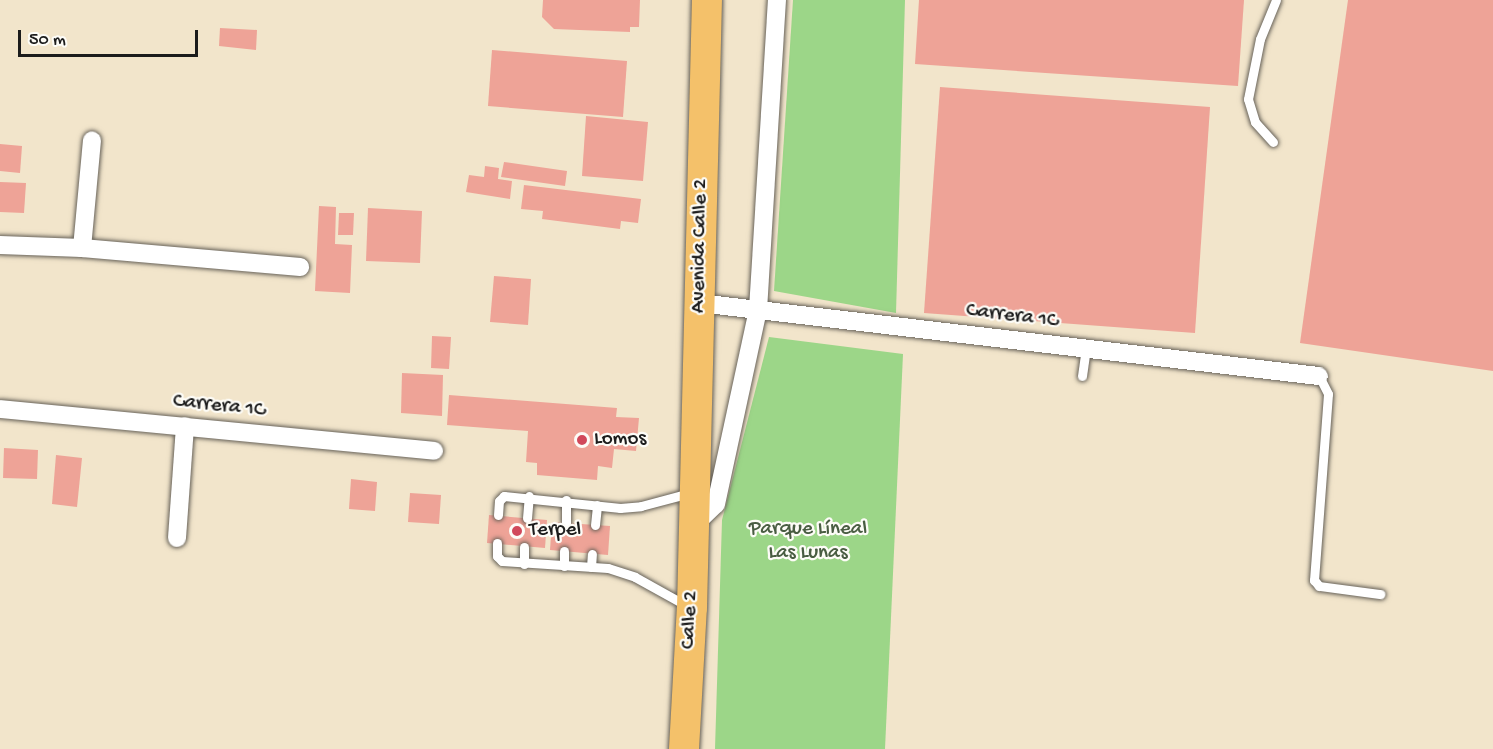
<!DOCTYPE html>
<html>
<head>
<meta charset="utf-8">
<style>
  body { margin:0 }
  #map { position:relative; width:1493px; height:749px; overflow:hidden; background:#f2e5cb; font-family:"Gochi Hand",sans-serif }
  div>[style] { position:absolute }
  .green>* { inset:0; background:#9cd688 }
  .building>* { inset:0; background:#eea397 }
  .roads { filter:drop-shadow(0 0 2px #676259) drop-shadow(0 0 2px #676259) }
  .service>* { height:9px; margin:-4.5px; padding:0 4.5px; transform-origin:4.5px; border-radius:4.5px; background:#fff }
  .minor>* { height:18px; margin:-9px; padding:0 9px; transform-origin:9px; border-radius:9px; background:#fff }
  .primary>* { height:30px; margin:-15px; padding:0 15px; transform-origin:15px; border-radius:15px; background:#f4c16a }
  .dots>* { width:16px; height:16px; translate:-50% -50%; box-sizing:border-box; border:3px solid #fdfcf7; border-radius:50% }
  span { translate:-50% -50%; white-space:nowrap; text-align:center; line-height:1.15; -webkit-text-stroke:4.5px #fdfcf7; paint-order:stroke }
  .street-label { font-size:21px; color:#1c1c1c }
  .poi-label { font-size:21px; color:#1c1c1c }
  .left { translate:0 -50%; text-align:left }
  .park-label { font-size:21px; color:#495d42 }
  .scale { position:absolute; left:18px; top:30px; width:180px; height:27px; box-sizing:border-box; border:3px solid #1c1c1c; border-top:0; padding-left:8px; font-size:18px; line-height:21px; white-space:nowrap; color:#1c1c1c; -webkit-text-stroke:4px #fdfcf7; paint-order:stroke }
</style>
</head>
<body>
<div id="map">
  <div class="green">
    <i style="clip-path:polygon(793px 0,905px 0,896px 313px,774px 291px)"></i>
    <i style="clip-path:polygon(769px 337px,903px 354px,885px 749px,715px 749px,722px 520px)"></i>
  </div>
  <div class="building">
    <i style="clip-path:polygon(543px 0,640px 0,639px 27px,630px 27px,630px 32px,554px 29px,542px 17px)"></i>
    <i style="clip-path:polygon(919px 0,1244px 0,1238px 86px,915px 64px)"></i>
    <i style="clip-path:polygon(1348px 0,1493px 0,1493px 371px,1300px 343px)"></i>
    <i style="clip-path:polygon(220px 28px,257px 30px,256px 50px,219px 46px)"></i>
    <i style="clip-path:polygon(492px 50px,627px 61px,623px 117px,488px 106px)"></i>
    <i style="clip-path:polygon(940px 87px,1210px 107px,1195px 333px,924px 313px)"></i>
    <i style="clip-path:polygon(586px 116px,648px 122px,643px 181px,582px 176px)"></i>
    <i style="clip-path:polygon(0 144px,22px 146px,20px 173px,0 171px)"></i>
    <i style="clip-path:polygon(504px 162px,567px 171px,565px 186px,501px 177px)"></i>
    <i style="clip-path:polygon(485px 166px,499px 168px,498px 179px,512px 181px,510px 199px,466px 192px,469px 175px,484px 177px)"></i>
    <i style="clip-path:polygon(0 182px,26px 183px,24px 213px,0 212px)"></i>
    <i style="clip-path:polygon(524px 185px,641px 199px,638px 223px,621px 221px,620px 229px,542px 219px,543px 211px,521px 209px)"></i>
    <i style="clip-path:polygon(319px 206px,336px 207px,335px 244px,352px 245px,350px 293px,315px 291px)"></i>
    <i style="clip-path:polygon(368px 208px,422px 211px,420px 263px,366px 261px)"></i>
    <i style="clip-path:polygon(339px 213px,354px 213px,353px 235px,338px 235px)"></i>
    <i style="clip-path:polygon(494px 276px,531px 279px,528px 325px,490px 322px)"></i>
    <i style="clip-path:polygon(432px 336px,451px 337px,449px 369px,431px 368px)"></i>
    <i style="clip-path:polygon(402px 373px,443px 375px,442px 416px,401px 413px)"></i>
    <i style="clip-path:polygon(449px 395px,617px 408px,616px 417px,639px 418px,636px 451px,614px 449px,612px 468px,598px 466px,597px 480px,537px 475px,537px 463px,526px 462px,528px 431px,447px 425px)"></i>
    <i style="clip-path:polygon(4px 448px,38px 450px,37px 479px,3px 478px)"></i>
    <i style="clip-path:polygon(56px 455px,82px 458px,77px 507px,52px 504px)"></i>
    <i style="clip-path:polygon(351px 479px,377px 482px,375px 511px,349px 509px)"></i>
    <i style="clip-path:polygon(410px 493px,441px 495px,439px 524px,408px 522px)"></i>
    <i style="clip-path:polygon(489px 515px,547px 520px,545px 548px,487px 543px)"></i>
    <i style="clip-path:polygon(552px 522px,610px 526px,608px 555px,550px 550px)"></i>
  </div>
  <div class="roads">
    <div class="service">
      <i style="left:1273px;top:142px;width:27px;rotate:-132deg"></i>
      <i style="left:1255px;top:122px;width:24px;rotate:-107deg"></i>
      <i style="left:1248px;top:99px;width:61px;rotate:-78.7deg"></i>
      <i style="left:1260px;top:39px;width:42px;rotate:-67.7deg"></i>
      <i style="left:1082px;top:376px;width:27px;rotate:-82deg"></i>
      <i style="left:1319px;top:376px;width:20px;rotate:63deg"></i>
      <i style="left:1328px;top:394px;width:187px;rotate:94.3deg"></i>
      <i style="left:1314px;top:580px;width:8px;rotate:50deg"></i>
      <i style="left:1319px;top:586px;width:62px;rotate:7.5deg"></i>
      <i style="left:566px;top:500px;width:23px;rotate:90deg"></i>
      <i style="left:498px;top:515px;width:14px;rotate:-86deg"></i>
      <i style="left:499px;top:501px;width:7px;rotate:-45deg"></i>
      <i style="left:504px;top:496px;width:117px;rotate:5.9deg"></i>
      <i style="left:620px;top:508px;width:21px;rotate:-5deg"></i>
      <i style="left:641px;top:506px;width:51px;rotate:-14.9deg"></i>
      <i style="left:527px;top:518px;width:22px;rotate:-85deg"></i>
      <i style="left:595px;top:525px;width:20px;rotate:-84deg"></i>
      <i style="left:497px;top:543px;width:13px;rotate:90deg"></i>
      <i style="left:497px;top:556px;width:7px;rotate:45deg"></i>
      <i style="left:502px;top:561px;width:106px;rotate:3.8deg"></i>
      <i style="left:608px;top:568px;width:28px;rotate:18deg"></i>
      <i style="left:635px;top:577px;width:60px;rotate:29.1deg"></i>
      <i style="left:524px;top:564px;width:17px;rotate:-90deg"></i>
      <i style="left:564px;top:566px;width:15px;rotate:-90deg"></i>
      <i style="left:591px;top:567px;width:13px;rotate:-86deg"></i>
    </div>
    <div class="minor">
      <i style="left:0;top:245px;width:82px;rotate:2.1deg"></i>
      <i style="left:82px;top:248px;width:219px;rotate:5deg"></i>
      <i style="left:82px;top:248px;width:108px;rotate:-84.7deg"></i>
      <i style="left:699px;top:303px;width:624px;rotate:6.72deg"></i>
      <i style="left:0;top:409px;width:436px;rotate:5.5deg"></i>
      <i style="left:694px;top:525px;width:30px;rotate:-44deg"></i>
      <i style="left:716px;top:504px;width:198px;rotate:-77.8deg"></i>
      <i style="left:758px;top:310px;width:311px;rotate:-86.5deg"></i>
      <i style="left:177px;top:538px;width:112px;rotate:-85.9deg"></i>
    </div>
    <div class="primary">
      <i style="left:684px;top:749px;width:141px;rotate:-86.8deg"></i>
      <i style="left:692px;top:608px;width:608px;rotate:-88.59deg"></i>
    </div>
  </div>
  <div class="dots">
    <i style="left:582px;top:440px;background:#d1495b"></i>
    <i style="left:517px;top:531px;background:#d1495b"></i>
  </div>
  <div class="street-label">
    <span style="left:701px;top:246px;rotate:-89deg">Avenida Calle 2</span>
    <span style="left:1012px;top:317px;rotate:7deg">Carrera 1C</span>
    <span style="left:219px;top:407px;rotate:6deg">Carrera 1C</span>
    <span style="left:691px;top:620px;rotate:-87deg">Calle 2</span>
  </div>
  <div class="poi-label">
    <span class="left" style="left:594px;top:440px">Lomos</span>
    <span class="left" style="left:529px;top:531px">Terpel</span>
  </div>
  <div class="park-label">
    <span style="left:808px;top:542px">Parque Líneal<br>Las Lunas</span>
  </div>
  <div class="scale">50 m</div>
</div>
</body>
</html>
